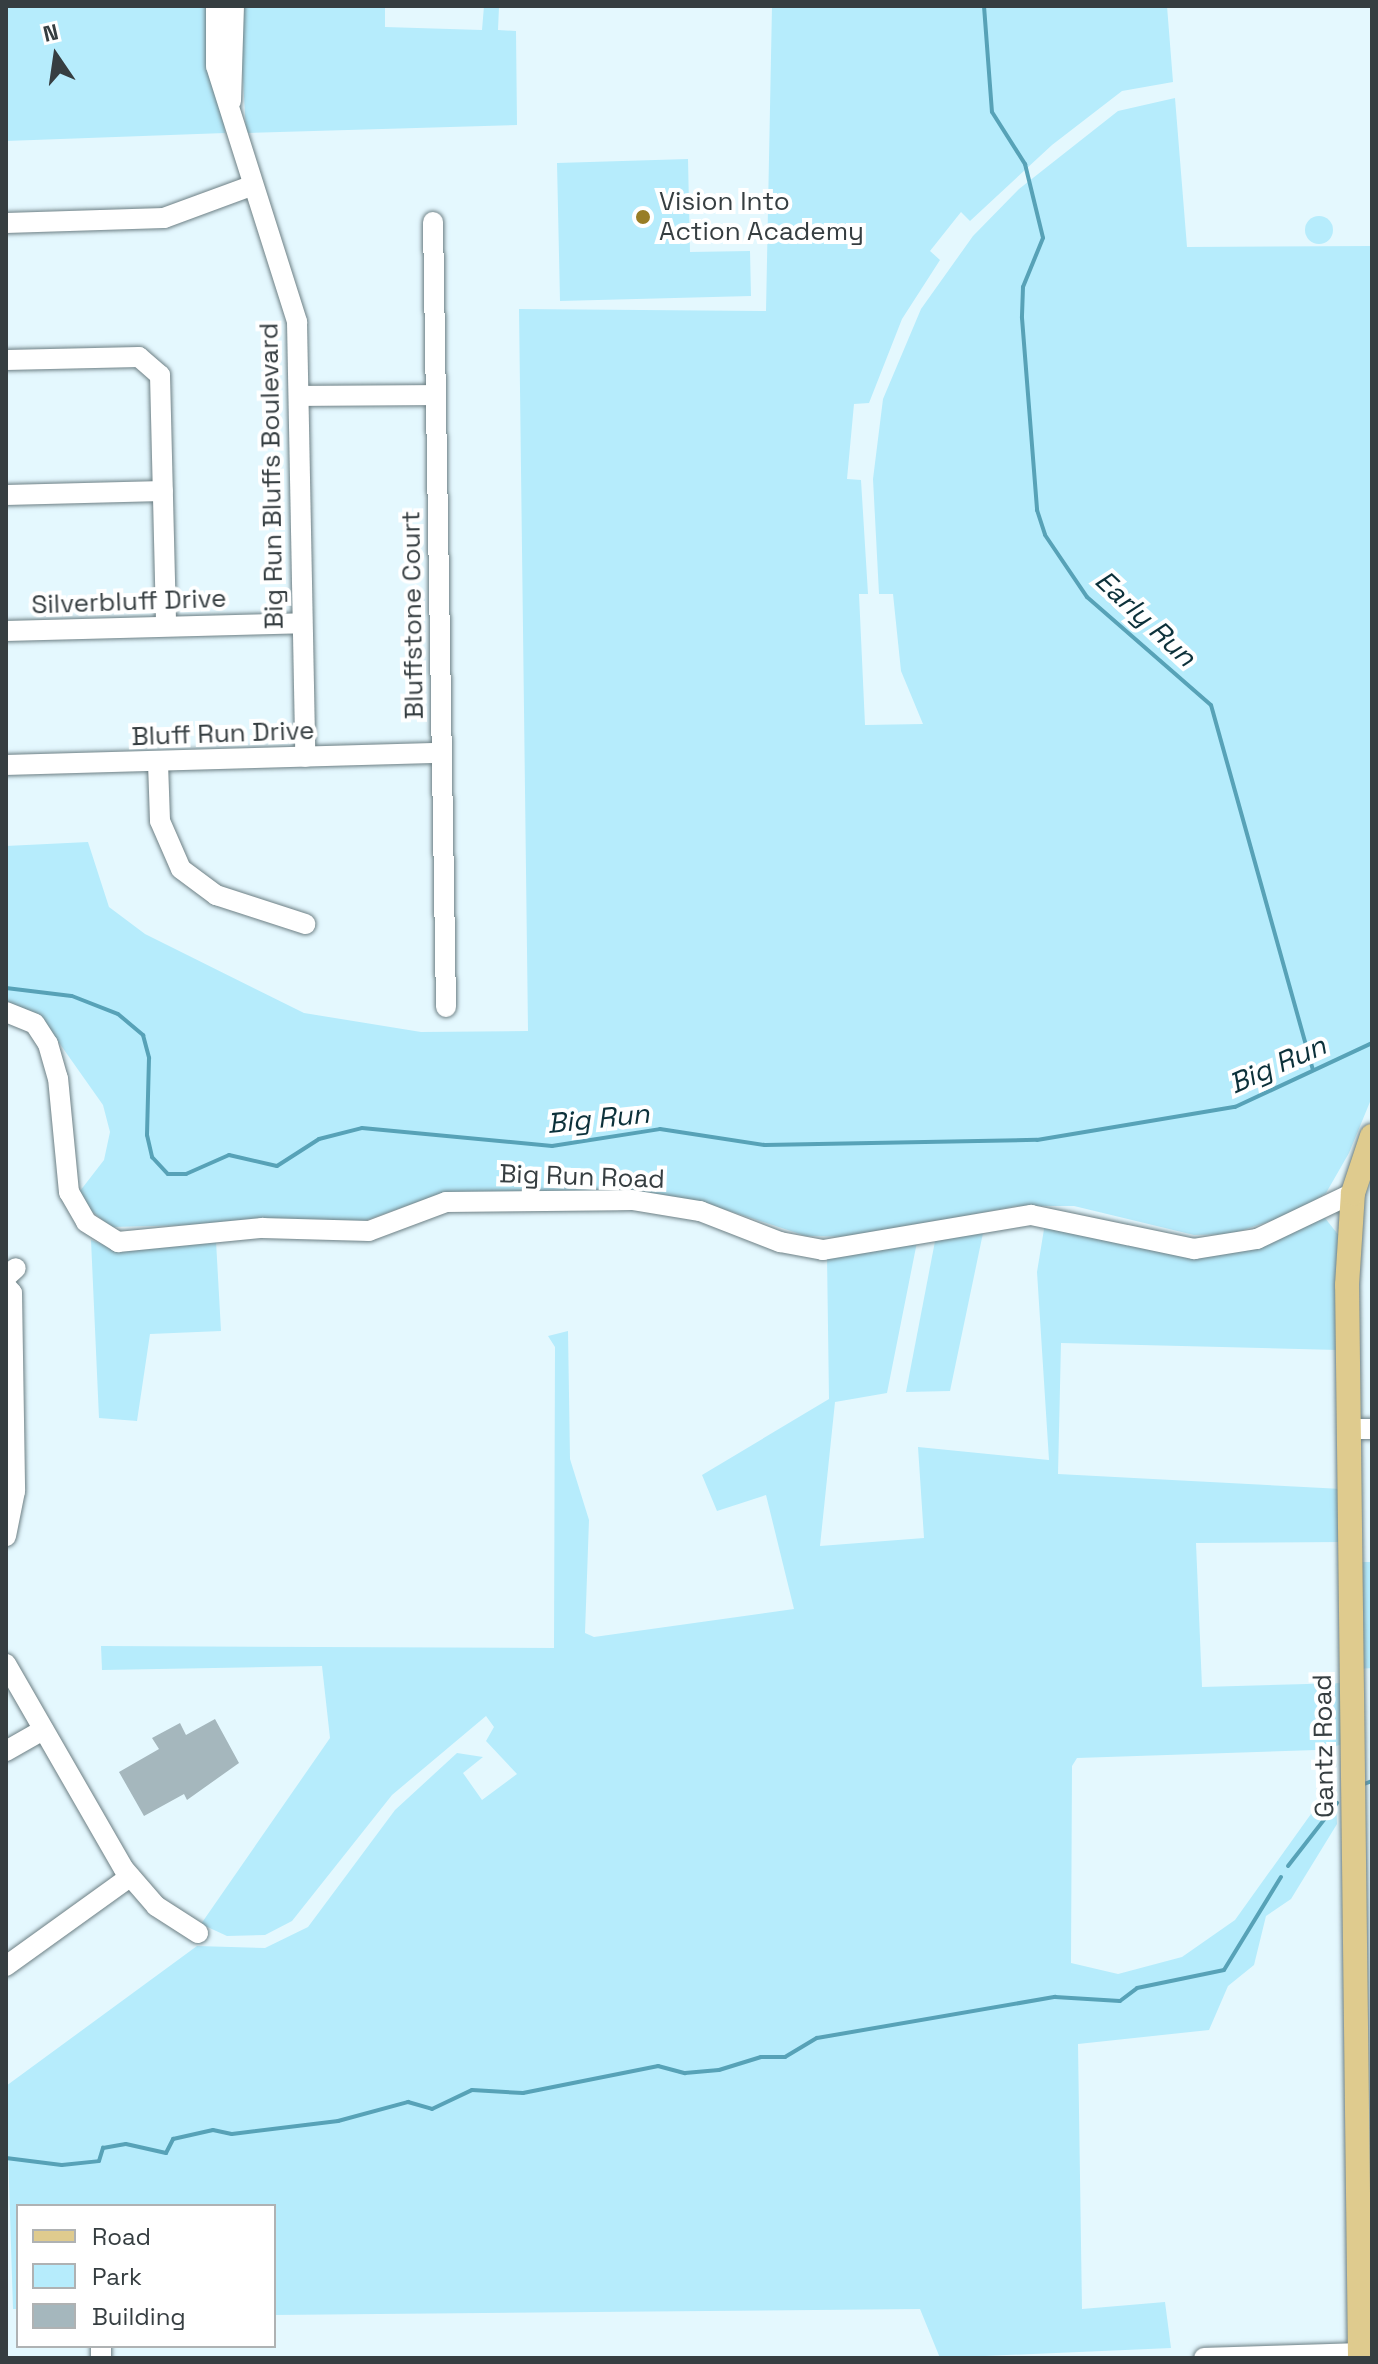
<!DOCTYPE html>
<html>
<head>
<meta charset="utf-8">
<style>
  body { margin:0 }
  #map { position:relative; width:1378px; height:2364px; overflow:hidden; background:#e4f8fe; font-family:"Space Grotesk",sans-serif }
  div>[style] { position:absolute }
  .green>* { inset:0; background:#b6ecfc }
  .round { border-radius:50% }
  .stream>* { height:4px; margin:-2px; padding:0 2px; transform-origin:2px; border-radius:2px; background:#57a2b7 }
  .building>* { inset:0; background:#a5b7bd }
  .roads { filter:drop-shadow(0 0 2px #6d7f84) drop-shadow(0 0 2px #6d7f84) }
  .minor>* { height:20px; margin:-10px; padding:0 10px; transform-origin:10px; border-radius:10px; background:#fff }
  .major>* { height:24px; margin:-12px; padding:0 12px; transform-origin:12px; border-radius:12px; background:#dfcb8e }
  .dots>* { width:22px; height:22px; translate:-50% -50%; box-sizing:border-box; border:4px solid #fff; border-radius:50% }
  span { translate:-50% -50%; white-space:nowrap; text-align:center; line-height:1.15; -webkit-text-stroke:8px #fff; paint-order:stroke }
  .poi-label { font-size:26px; color:#363e41 }
  .left { translate:0 -50%; text-align:left }
  .street-label { font-size:26px; color:#363e41 }
  .water-label { font-size:28px; color:#0c313a; font-style:italic }
  .frame { position:absolute; inset:0; border:8px solid #363e41; pointer-events:none }
  .legend { position:absolute; left:16px; top:2204px; width:260px; height:144px; box-sizing:border-box; background:#fff; border:2px solid #afb2b3; margin:0; padding:10px 14px; list-style:none; font-size:24px; color:#363e41 }
  .legend li { display:flex; align-items:center; gap:16px; height:40px }
  .legend b { width:40px; border:2px solid #afb2b3 }
  .north { position:absolute; left:16px; top:16px; width:80px; height:80px; -webkit-text-stroke:6px #fff; paint-order:stroke; rotate:347deg; font-size:22px; font-weight:700; line-height:32px; text-align:center; color:#363e41 }
  .north::after { content:''; display:block; margin:auto; width:28px; height:36px; background:#363e41; clip-path:polygon(50% 0,100% 100%,50% 72%,0 100%) }
</style>
</head>
<body>
<div id="map">
  <div class="green">
    <i style="clip-path:polygon(6px 6px,211px 6px,225px 133px,6px 141px)"></i>
    <i style="clip-path:polygon(239px 6px,385px 6px,385px 27px,482px 30px,484px 6px,499px 7px,498px 30px,516px 31px,517px 125px,246px 133px)"></i>
    <i style="clip-path:polygon(772px 6px,1167px 6px,1173px 82px,1122px 91px,1052px 145px,970px 221px,961px 212px,930px 251px,940px 260px,902px 319px,869px 403px,854px 404px,847px 479px,861px 480px,868px 594px,859px 594px,865px 725px,923px 724px,901px 671px,893px 594px,879px 594px,873px 479px,883px 399px,921px 309px,973px 236px,1019px 189px,1118px 111px,1175px 98px,1187px 247px,1372px 246px,1372px 1097px,1349px 1153px,1326px 1193px,1295px 1213px,1231px 1234px,1194px 1235px,1074px 1206px,1016px 1206px,860px 1237px,806px 1236px,702px 1202px,437px 1195px,364px 1221px,111px 1227px,83px 1204px,80px 1191px,104px 1160px,110px 1132px,103px 1105px,43px 1020px,6px 1003px,6px 846px,88px 842px,109px 907px,145px 934px,304px 1013px,421px 1032px,528px 1031px,519px 309px,766px 311px)"></i>
    <i style="clip-path:polygon(688px 159px,690px 252px,750px 251px,751px 296px,560px 301px,557px 163px)"></i>
    <i class="round" style="left:1305px;top:216px;width:28px;height:28px"></i>
    <i style="clip-path:polygon(1325px 1218px,1340px 1237px,1338px 1350px,1061px 1343px,1058px 1474px,1342px 1489px,1342px 1542px,1196px 1543px,1202px 1687px,1343px 1683px,1345px 1744px,1316px 1750px,1077px 1758px,1072px 1766px,1071px 1963px,1118px 1974px,1182px 1957px,1235px 1920px,1321px 1800px,1336px 1801px,1337px 1824px,1291px 1899px,1266px 1916px,1254px 1965px,1228px 1986px,1209px 2030px,1078px 2044px,1082px 2309px,1165px 2302px,1171px 2348px,940px 2358px,920px 2309px,274px 2315px,274px 2206px,18px 2206px,18px 2309px,13px 2309px,6px 2086px,197px 1946px,265px 1948px,308px 1927px,395px 1810px,457px 1753px,483px 1757px,463px 1773px,482px 1800px,517px 1774px,486px 1741px,494px 1727px,486px 1716px,392px 1795px,292px 1921px,265px 1935px,227px 1936px,201px 1924px,330px 1738px,322px 1666px,102px 1670px,101px 1646px,554px 1648px,555px 1347px,548px 1336px,568px 1331px,570px 1459px,589px 1520px,585px 1633px,594px 1637px,794px 1609px,766px 1495px,717px 1511px,702px 1475px,829px 1399px,827px 1256px,917px 1242px,887px 1393px,835px 1402px,820px 1546px,924px 1538px,918px 1447px,1049px 1460px,1037px 1272px,1045px 1223px,1250px 1245px)"></i>
    <i style="clip-path:polygon(976px 1229px,983px 1233px,950px 1391px,906px 1392px,936px 1236px)"></i>
    <i style="clip-path:polygon(91px 1240px,121px 1251px,216px 1241px,221px 1331px,150px 1334px,137px 1421px,99px 1418px)"></i>
    <i style="clip-path:polygon(1356px 1562px,1372px 1562px,1372px 1668px,1357px 1669px)"></i>
  </div>
  <div class="stream">
    <i style="left:984px;top:6px;width:106px;rotate:85.7deg"></i>
    <i style="left:992px;top:112px;width:62px;rotate:57.6deg"></i>
    <i style="left:1025px;top:164px;width:76px;rotate:76.3deg"></i>
    <i style="left:1043px;top:238px;width:53px;rotate:112.2deg"></i>
    <i style="left:1023px;top:287px;width:31px;rotate:92deg"></i>
    <i style="left:1022px;top:318px;width:193px;rotate:85.5deg"></i>
    <i style="left:1037px;top:510px;width:26px;rotate:72deg"></i>
    <i style="left:1045px;top:535px;width:75px;rotate:55.9deg"></i>
    <i style="left:1087px;top:597px;width:164px;rotate:41.1deg"></i>
    <i style="left:1211px;top:705px;width:379px;rotate:74.4deg"></i>
    <i style="left:6px;top:988px;width:66px;rotate:6.9deg"></i>
    <i style="left:72px;top:996px;width:49px;rotate:21.4deg"></i>
    <i style="left:118px;top:1014px;width:33px;rotate:40deg"></i>
    <i style="left:143px;top:1035px;width:24px;rotate:75deg"></i>
    <i style="left:149px;top:1058px;width:77px;rotate:91.5deg"></i>
    <i style="left:147px;top:1135px;width:23px;rotate:77deg"></i>
    <i style="left:152px;top:1157px;width:23px;rotate:47deg"></i>
    <i style="left:168px;top:1174px;width:18px"></i>
    <i style="left:186px;top:1174px;width:47px;rotate:-23.8deg"></i>
    <i style="left:229px;top:1155px;width:49px;rotate:12.9deg"></i>
    <i style="left:277px;top:1166px;width:50px;rotate:-32.7deg"></i>
    <i style="left:319px;top:1139px;width:44px;rotate:-14.3deg"></i>
    <i style="left:362px;top:1128px;width:191px;rotate:5.4deg"></i>
    <i style="left:552px;top:1146px;width:109px;rotate:-8.9deg"></i>
    <i style="left:660px;top:1129px;width:106px;rotate:8.7deg"></i>
    <i style="left:765px;top:1145px;width:272px;rotate:-1.1deg"></i>
    <i style="left:1037px;top:1140px;width:201px;rotate:-9.5deg"></i>
    <i style="left:1235px;top:1107px;width:151px;rotate:-25deg"></i>
    <i style="left:1364px;top:1784px;width:9px;rotate:-21deg"></i>
    <i style="left:1288px;top:1866px;width:80px;rotate:-52.1deg"></i>
    <i style="left:6px;top:2158px;width:56px;rotate:7.1deg"></i>
    <i style="left:62px;top:2165px;width:37px;rotate:-6deg"></i>
    <i style="left:99px;top:2161px;width:14px;rotate:-73deg"></i>
    <i style="left:103px;top:2148px;width:23px;rotate:-10deg"></i>
    <i style="left:126px;top:2144px;width:41px;rotate:12.7deg"></i>
    <i style="left:166px;top:2153px;width:16px;rotate:-63deg"></i>
    <i style="left:173px;top:2139px;width:41px;rotate:-12.7deg"></i>
    <i style="left:213px;top:2130px;width:19px;rotate:12deg"></i>
    <i style="left:232px;top:2134px;width:107px;rotate:-7deg"></i>
    <i style="left:338px;top:2121px;width:73px;rotate:-15.2deg"></i>
    <i style="left:408px;top:2102px;width:25px;rotate:16deg"></i>
    <i style="left:432px;top:2109px;width:44px;rotate:-25.4deg"></i>
    <i style="left:472px;top:2090px;width:51px;rotate:3.4deg"></i>
    <i style="left:523px;top:2093px;width:138px;rotate:-11.3deg"></i>
    <i style="left:658px;top:2066px;width:28px;rotate:15deg"></i>
    <i style="left:685px;top:2073px;width:34px;rotate:-5deg"></i>
    <i style="left:719px;top:2070px;width:44px;rotate:-17.2deg"></i>
    <i style="left:761px;top:2057px;width:24px"></i>
    <i style="left:785px;top:2057px;width:37px;rotate:-31deg"></i>
    <i style="left:817px;top:2038px;width:242px;rotate:-9.8deg"></i>
    <i style="left:1055px;top:1997px;width:65px;rotate:3.5deg"></i>
    <i style="left:1120px;top:2001px;width:21px;rotate:-37deg"></i>
    <i style="left:1137px;top:1988px;width:89px;rotate:-11.7deg"></i>
    <i style="left:1224px;top:1970px;width:109px;rotate:-58.5deg"></i>
  </div>
  <div class="building">
    <i style="clip-path:polygon(215px 1719px,239px 1763px,187px 1800px,184px 1794px,144px 1816px,119px 1772px,159px 1749px,152px 1738px,180px 1723px,186px 1735px)"></i>
  </div>
  <div class="roads">
    <div class="minor">
      <i style="left:216px;top:6px;width:60px;rotate:90deg"></i>
      <i style="left:216px;top:66px;width:269px;rotate:72.4deg"></i>
      <i style="left:297px;top:322px;width:435px;rotate:88.9deg"></i>
      <i style="left:231px;top:101px;width:95px;rotate:-88.2deg"></i>
      <i style="left:433px;top:222px;width:785px;rotate:89.05deg"></i>
      <i style="left:6px;top:223px;width:158px;rotate:-1.8deg"></i>
      <i style="left:164px;top:218px;width:93px;rotate:-20.2deg"></i>
      <i style="left:6px;top:360px;width:133px;rotate:-1.3deg"></i>
      <i style="left:139px;top:357px;width:28px;rotate:41deg"></i>
      <i style="left:160px;top:375px;width:251px;rotate:88.6deg"></i>
      <i style="left:301px;top:396px;width:134px;rotate:-0.4deg"></i>
      <i style="left:6px;top:495px;width:157px;rotate:-1.5deg"></i>
      <i style="left:6px;top:631px;width:296px;rotate:-1.5deg"></i>
      <i style="left:158px;top:763px;width:58px;rotate:88deg"></i>
      <i style="left:160px;top:821px;width:52px;rotate:66.4deg"></i>
      <i style="left:181px;top:869px;width:44px;rotate:36.6deg"></i>
      <i style="left:216px;top:895px;width:94px;rotate:18deg"></i>
      <i style="left:6px;top:765px;width:435px;rotate:-1.6deg"></i>
      <i style="left:6px;top:1012px;width:31px;rotate:22deg"></i>
      <i style="left:35px;top:1024px;width:24px;rotate:57deg"></i>
      <i style="left:48px;top:1044px;width:35px;rotate:74deg"></i>
      <i style="left:58px;top:1078px;width:115px;rotate:84.5deg"></i>
      <i style="left:69px;top:1192px;width:34px;rotate:60deg"></i>
      <i style="left:86px;top:1222px;width:38px;rotate:32deg"></i>
      <i style="left:118px;top:1242px;width:145px;rotate:-5.6deg"></i>
      <i style="left:262px;top:1228px;width:107px;rotate:1.6deg"></i>
      <i style="left:369px;top:1231px;width:82px;rotate:-20.6deg"></i>
      <i style="left:446px;top:1202px;width:186px;rotate:-0.6deg"></i>
      <i style="left:632px;top:1200px;width:69px;rotate:9.2deg"></i>
      <i style="left:700px;top:1211px;width:86px;rotate:21.2deg"></i>
      <i style="left:780px;top:1242px;width:44px;rotate:10.5deg"></i>
      <i style="left:823px;top:1250px;width:211px;rotate:-9.6deg"></i>
      <i style="left:1031px;top:1215px;width:167px;rotate:11.8deg"></i>
      <i style="left:1194px;top:1249px;width:64px;rotate:-9deg"></i>
      <i style="left:1257px;top:1239px;width:106px;rotate:-25.6deg"></i>
      <i style="left:6px;top:1277px;width:13px;rotate:-42deg"></i>
      <i style="left:6px;top:1286px;width:9px;rotate:49deg"></i>
      <i style="left:12px;top:1293px;width:198px;rotate:89.1deg"></i>
      <i style="left:15px;top:1491px;width:46px;rotate:101.3deg"></i>
      <i style="left:1347px;top:1429px;width:25px"></i>
      <i style="left:6px;top:1664px;width:237px;rotate:60.1deg"></i>
      <i style="left:124px;top:1869px;width:49px;rotate:49.1deg"></i>
      <i style="left:156px;top:1906px;width:50px;rotate:32.7deg"></i>
      <i style="left:6px;top:1751px;width:43px;rotate:-29.6deg"></i>
      <i style="left:6px;top:1966px;width:153px;rotate:-35.7deg"></i>
      <i style="left:101px;top:2346px;width:12px;rotate:90deg"></i>
      <i style="left:1204px;top:2358px;width:156px;rotate:-1.8deg"></i>
    </div>
    <div class="major">
      <i style="left:1360px;top:2358px;width:1073px;rotate:-90.69deg"></i>
      <i style="left:1347px;top:1285px;width:92px;rotate:-86.3deg"></i>
      <i style="left:1353px;top:1193px;width:60px;rotate:-71.6deg"></i>
    </div>
  </div>
  <div class="dots">
    <i style="left:643px;top:217px;background:#987d25"></i>
  </div>
  <div class="poi-label">
    <span class="left" style="left:659px;top:217px">Vision Into<br>Action Academy</span>
  </div>
  <div class="street-label">
    <span style="left:272px;top:476px;rotate:-91deg">Big Run Bluffs Boulevard</span>
    <span style="left:129px;top:602px;rotate:-2deg">Silverbluff Drive</span>
    <span style="left:413px;top:615px;rotate:-91deg">Bluffstone Court</span>
    <span style="left:223px;top:734px;rotate:-2deg">Bluff Run Drive</span>
    <span style="left:582px;top:1177px;rotate:2deg">Big Run Road</span>
    <span style="left:1324px;top:1746px;rotate:-91deg">Gantz Road</span>
  </div>
  <div class="water-label">
    <span style="left:1146px;top:618px;rotate:43deg">Early Run</span>
    <span style="left:1277px;top:1064px;rotate:-24deg">Big Run</span>
    <span style="left:598px;top:1118px;rotate:-6deg">Big Run</span>
  </div>
  <div class="frame"></div>
  <ul class="legend">
  <li><b style="height:10px;background:#dfcb8e"></b>Road</li>
  <li><b style="height:22px;background:#b6ecfc"></b>Park</li>
  <li><b style="height:22px;background:#a5b7bd"></b>Building</li>
  </ul>
  <div class="north">N</div>
</div>
</body>
</html>
